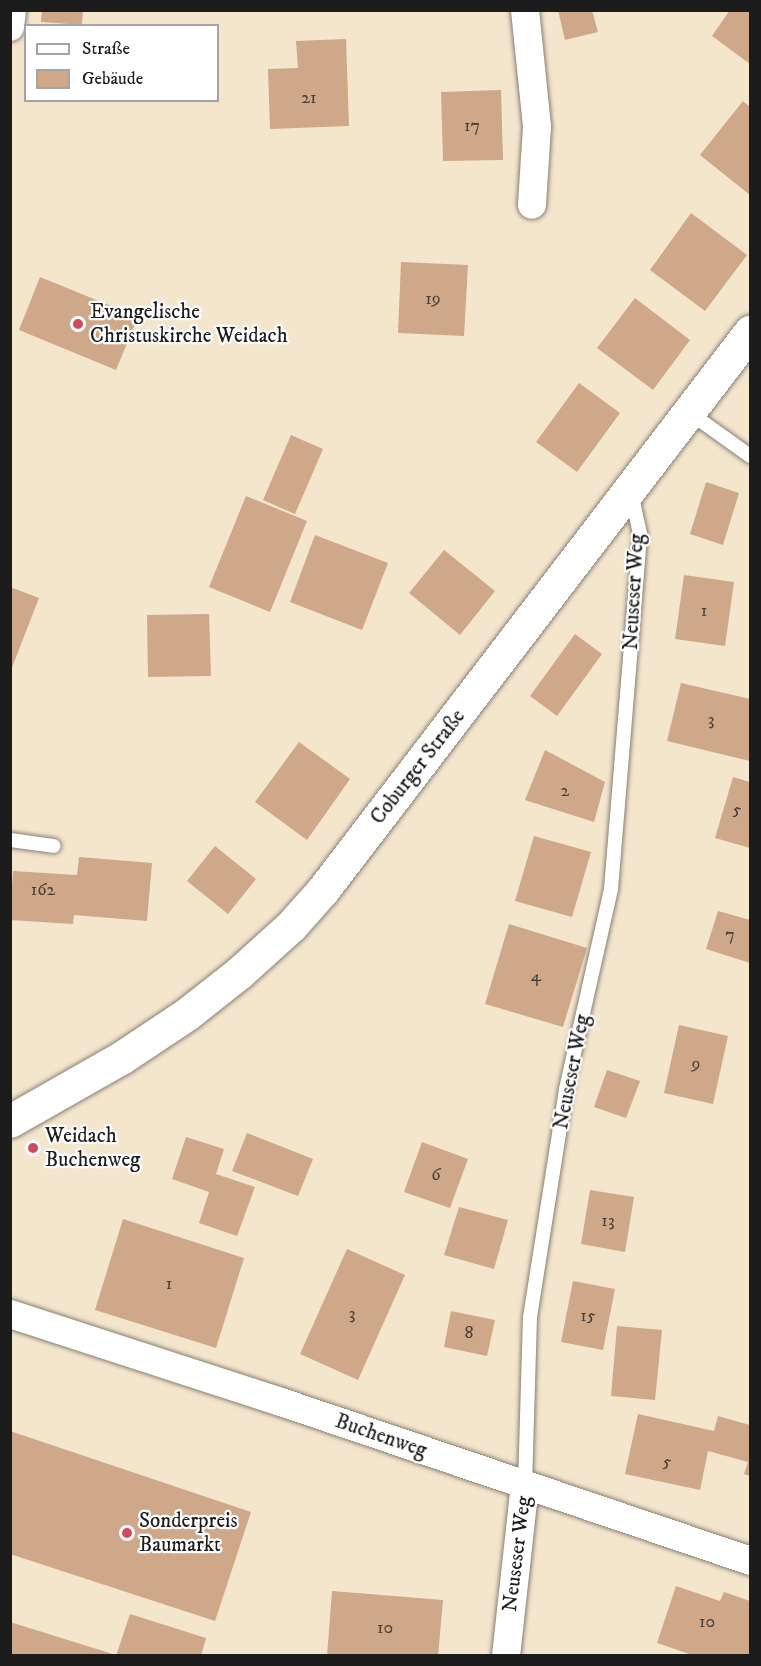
<!DOCTYPE html>
<html>
<head>
<meta charset="utf-8">
<style>
  body { margin:0 }
  #map { position:relative; width:761px; height:1666px; overflow:hidden; background:#f4e5cd; font-family:"IM FELL DW Pica",serif }
  div>[style] { position:absolute }
  .building>* { inset:0; background:#cfa889 }
  .roads { filter:drop-shadow(0 0 2px #888074) drop-shadow(0 0 2px #888074) }
  .service>* { height:14px; margin:-7px; padding:0 7px; transform-origin:7px; border-radius:7px; background:#fff }
  .minor>* { height:28px; margin:-14px; padding:0 14px; transform-origin:14px; border-radius:14px; background:#fff }
  .secondary>* { height:33px; margin:-16.5px; padding:0 16.5px; transform-origin:16.5px; border-radius:16.5px; background:#fff }
  .dots>* { width:16px; height:16px; translate:-50% -50%; box-sizing:border-box; border:3px solid #fff; border-radius:50% }
  span { translate:-50% -50%; white-space:nowrap; text-align:center; line-height:1.15; -webkit-text-stroke:4.5px #fff; paint-order:stroke }
  .number-label { font-size:18px; color:#493f37 }
  .number-label span { -webkit-text-stroke-width:0 }
  .poi-label { font-size:21px; color:#1c1c1c }
  .left { translate:0 -50%; text-align:left }
  .street-label { font-size:21px; color:#1c1c1c }
  .frame { position:absolute; inset:0; border:12px solid #1c1c1c; pointer-events:none }
  .legend { position:absolute; left:24px; top:24px; width:195px; height:78px; box-sizing:border-box; background:#fff; border:2px solid #a4a4a4; margin:0; padding:8px 10px; list-style:none; font-size:18px; color:#1c1c1c }
  .legend li { display:flex; align-items:center; gap:12px; height:30px }
  .legend b { width:30px; border:2px solid #a4a4a4 }
</style>
</head>
<body>
<div id="map">
  <div class="building">
    <i style="clip-path:polygon(42px 10px,83px 10px,82px 25px,41px 22px)"></i>
    <i style="clip-path:polygon(558px 10px,592px 10px,598px 32px,565px 40px)"></i>
    <i style="clip-path:polygon(730px 10px,750px 10px,750px 64px,712px 36px)"></i>
    <i style="clip-path:polygon(346px 39px,349px 126px,270px 129px,268px 69px,298px 68px,296px 41px)"></i>
    <i style="clip-path:polygon(501px 90px,503px 160px,443px 161px,441px 92px)"></i>
    <i style="clip-path:polygon(743px 101px,750px 107px,750px 195px,700px 155px)"></i>
    <i style="clip-path:polygon(691px 213px,747px 255px,705px 311px,650px 270px)"></i>
    <i style="clip-path:polygon(401px 262px,468px 265px,464px 336px,398px 333px)"></i>
    <i style="clip-path:polygon(40px 277px,138px 317px,116px 370px,19px 330px)"></i>
    <i style="clip-path:polygon(635px 298px,690px 340px,653px 390px,597px 348px)"></i>
    <i style="clip-path:polygon(579px 383px,620px 413px,577px 472px,536px 442px)"></i>
    <i style="clip-path:polygon(291px 435px,323px 449px,295px 514px,263px 500px)"></i>
    <i style="clip-path:polygon(706px 482px,739px 493px,723px 545px,690px 534px)"></i>
    <i style="clip-path:polygon(246px 496px,307px 521px,270px 612px,209px 587px)"></i>
    <i style="clip-path:polygon(315px 535px,388px 563px,362px 630px,290px 602px)"></i>
    <i style="clip-path:polygon(444px 550px,495px 591px,460px 635px,409px 593px)"></i>
    <i style="clip-path:polygon(684px 575px,734px 582px,725px 646px,675px 639px)"></i>
    <i style="clip-path:polygon(10px 587px,39px 598px,11px 670px,10px 670px)"></i>
    <i style="clip-path:polygon(209px 614px,211px 676px,148px 677px,147px 615px)"></i>
    <i style="clip-path:polygon(575px 634px,602px 654px,557px 716px,530px 696px)"></i>
    <i style="clip-path:polygon(681px 683px,750px 699px,750px 761px,667px 741px)"></i>
    <i style="clip-path:polygon(299px 742px,350px 779px,307px 840px,255px 802px)"></i>
    <i style="clip-path:polygon(545px 750px,605px 782px,594px 822px,525px 800px)"></i>
    <i style="clip-path:polygon(733px 777px,750px 782px,750px 848px,715px 838px)"></i>
    <i style="clip-path:polygon(534px 836px,591px 852px,572px 917px,515px 901px)"></i>
    <i style="clip-path:polygon(215px 846px,256px 879px,228px 914px,187px 881px)"></i>
    <i style="clip-path:polygon(79px 857px,152px 863px,147px 921px,74px 915px,73px 924px,10px 920px,13px 871px,77px 875px)"></i>
    <i style="clip-path:polygon(718px 911px,750px 920px,750px 963px,706px 949px)"></i>
    <i style="clip-path:polygon(509px 924px,587px 948px,563px 1027px,485px 1004px)"></i>
    <i style="clip-path:polygon(679px 1025px,728px 1036px,713px 1104px,664px 1093px)"></i>
    <i style="clip-path:polygon(607px 1070px,640px 1081px,626px 1118px,594px 1107px)"></i>
    <i style="clip-path:polygon(247px 1133px,313px 1159px,298px 1196px,232px 1171px)"></i>
    <i style="clip-path:polygon(186px 1137px,224px 1149px,216px 1174px,255px 1187px,237px 1236px,199px 1223px,209px 1192px,172px 1179px)"></i>
    <i style="clip-path:polygon(422px 1142px,468px 1159px,450px 1208px,404px 1192px)"></i>
    <i style="clip-path:polygon(590px 1190px,634px 1197px,625px 1252px,581px 1244px)"></i>
    <i style="clip-path:polygon(459px 1207px,508px 1220px,494px 1269px,444px 1255px)"></i>
    <i style="clip-path:polygon(123px 1219px,244px 1258px,216px 1348px,95px 1310px)"></i>
    <i style="clip-path:polygon(347px 1249px,405px 1275px,358px 1380px,300px 1354px)"></i>
    <i style="clip-path:polygon(573px 1281px,615px 1289px,603px 1350px,561px 1342px)"></i>
    <i style="clip-path:polygon(451px 1311px,495px 1320px,487px 1356px,444px 1347px)"></i>
    <i style="clip-path:polygon(617px 1326px,662px 1330px,655px 1400px,611px 1396px)"></i>
    <i style="clip-path:polygon(638px 1414px,714px 1431px,718px 1416px,750px 1425px,750px 1476px,744px 1474px,748px 1462px,708px 1451px,700px 1490px,625px 1474px)"></i>
    <i style="clip-path:polygon(10px 1431px,251px 1512px,215px 1621px,10px 1554px)"></i>
    <i style="clip-path:polygon(676px 1586px,720px 1601px,724px 1592px,750px 1601px,750px 1656px,695px 1656px,657px 1643px)"></i>
    <i style="clip-path:polygon(332px 1591px,443px 1600px,438px 1656px,327px 1656px)"></i>
    <i style="clip-path:polygon(130px 1614px,206px 1638px,201px 1656px,116px 1656px)"></i>
    <i style="clip-path:polygon(10px 1622px,116px 1655px,116px 1656px,10px 1656px)"></i>
  </div>
  <div class="roads">
    <div class="service">
      <i style="left:690px;top:413px;width:74px;rotate:35.6deg"></i>
      <i style="left:10px;top:840px;width:44px;rotate:7.8deg"></i>
      <i style="left:525px;top:1485px;width:168px;rotate:-88.3deg"></i>
      <i style="left:530px;top:1317px;width:231px;rotate:-81deg"></i>
      <i style="left:566px;top:1089px;width:205px;rotate:-77.3deg"></i>
      <i style="left:611px;top:889px;width:356px;rotate:-85.3deg"></i>
      <i style="left:640px;top:534px;width:43px;rotate:-102.1deg"></i>
    </div>
    <div class="minor">
      <i style="left:525px;top:10px;width:118px;rotate:84.1deg"></i>
      <i style="left:537px;top:127px;width:78px;rotate:93.7deg"></i>
      <i style="left:10px;top:27px;width:17px;rotate:-83deg"></i>
      <i style="left:10px;top:1314px;width:285px;rotate:18deg"></i>
      <i style="left:281px;top:1402px;width:495px;rotate:18.7deg"></i>
      <i style="left:506px;top:1656px;width:172px;rotate:-83.7deg"></i>
    </div>
    <div class="secondary">
      <i style="left:10px;top:1121px;width:128px;rotate:-29.6deg"></i>
      <i style="left:121px;top:1058px;width:79px;rotate:-33.7deg"></i>
      <i style="left:187px;top:1014px;width:66px;rotate:-38.3deg"></i>
      <i style="left:239px;top:973px;width:70px;rotate:-42.1deg"></i>
      <i style="left:291px;top:926px;width:48px;rotate:-48.4deg"></i>
      <i style="left:323px;top:890px;width:703px;rotate:-52.58deg"></i>
    </div>
  </div>
  <div class="dots">
    <i style="left:78px;top:324px;background:#d1495b"></i>
    <i style="left:33px;top:1148px;background:#d1495b"></i>
    <i style="left:127px;top:1533px;background:#d1495b"></i>
  </div>
  <div class="number-label">
    <span style="left:309px;top:98px">21</span>
    <span style="left:472px;top:126px">17</span>
    <span style="left:433px;top:299px">19</span>
    <span style="left:704px;top:611px">1</span>
    <span style="left:711px;top:720px">3</span>
    <span style="left:565px;top:791px">2</span>
    <span style="left:737px;top:810px">5</span>
    <span style="left:43px;top:890px">162</span>
    <span style="left:730px;top:935px">7</span>
    <span style="left:536px;top:976px">4</span>
    <span style="left:696px;top:1064px">9</span>
    <span style="left:436px;top:1175px">6</span>
    <span style="left:608px;top:1221px">13</span>
    <span style="left:169px;top:1284px">1</span>
    <span style="left:352px;top:1314px">3</span>
    <span style="left:588px;top:1316px">15</span>
    <span style="left:469px;top:1333px">8</span>
    <span style="left:667px;top:1462px">5</span>
    <span style="left:707px;top:1622px">10</span>
    <span style="left:385px;top:1628px">10</span>
  </div>
  <div class="poi-label">
    <span class="left" style="left:90px;top:324px">Evangelische<br>Christuskirche Weidach</span>
    <span class="left" style="left:45px;top:1148px">Weidach<br>Buchenweg</span>
    <span class="left" style="left:139px;top:1533px">Sonderpreis<br>Baumarkt</span>
  </div>
  <div class="street-label">
    <span style="left:634px;top:592px;rotate:-87deg">Neuseser Weg</span>
    <span style="left:418px;top:767px;rotate:-52deg">Coburger Straße</span>
    <span style="left:572px;top:1072px;rotate:-79deg">Neuseser Weg</span>
    <span style="left:381px;top:1436px;rotate:19deg">Buchenweg</span>
    <span style="left:517px;top:1554px;rotate:-83deg">Neuseser Weg</span>
  </div>
  <div class="frame"></div>
  <ul class="legend">
  <li><b style="height:8px;background:#fff"></b>Straße</li>
  <li><b style="height:16px;background:#cfa889"></b>Gebäude</li>
  </ul>
</div>
</body>
</html>
